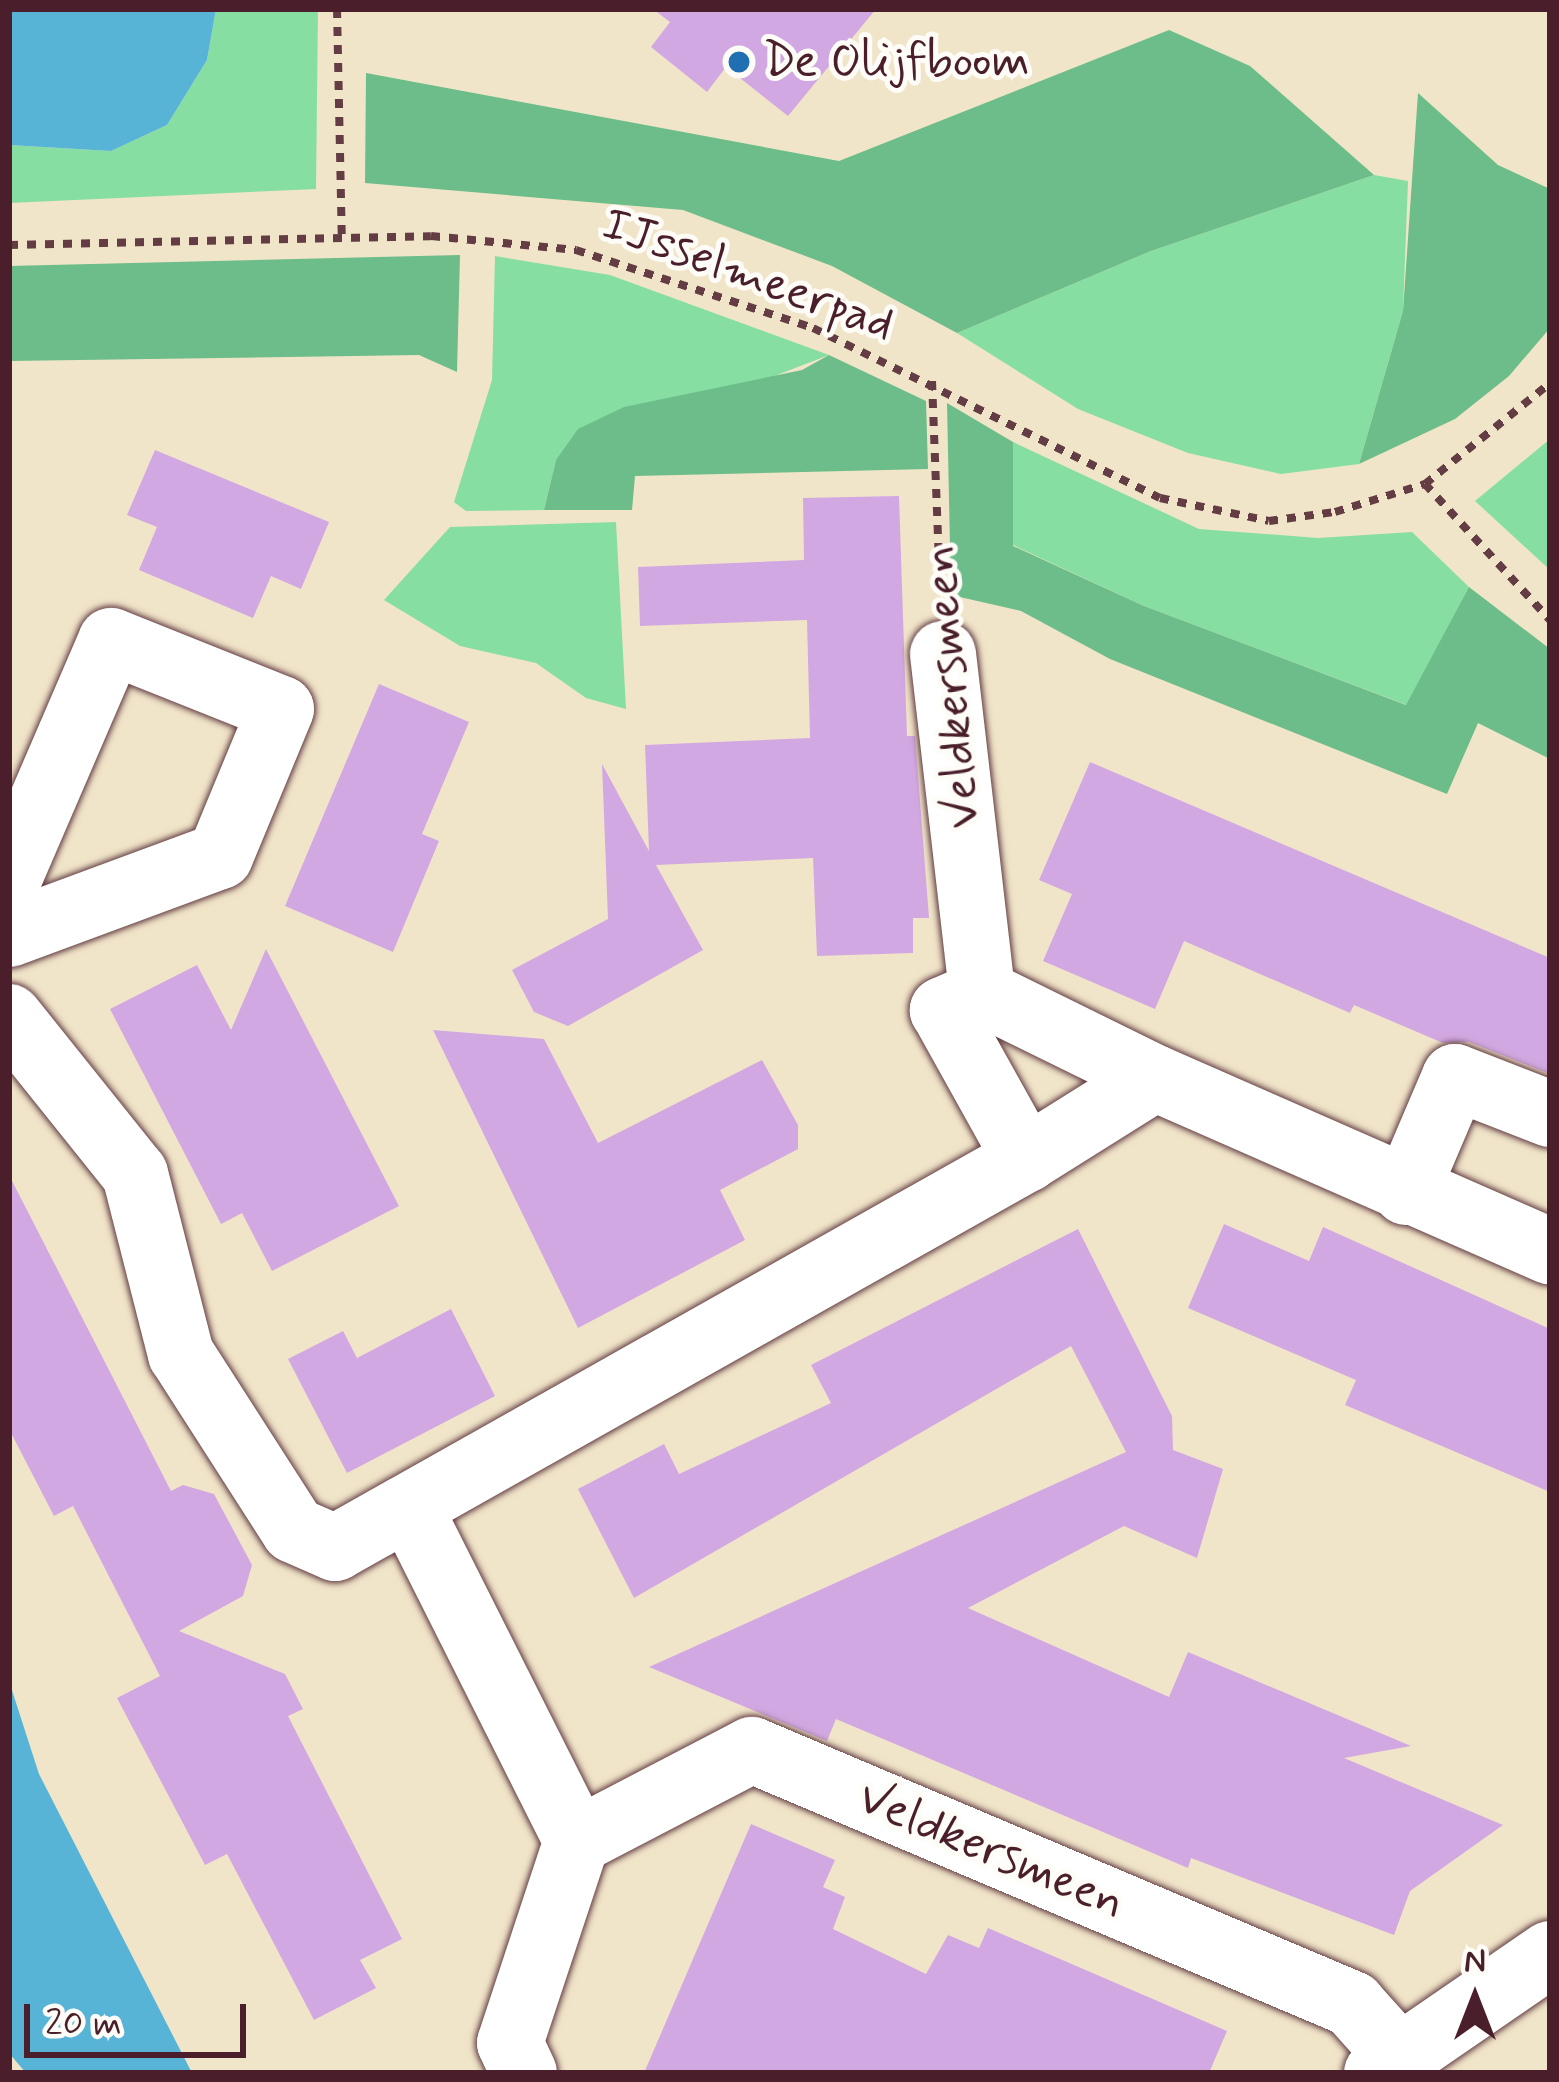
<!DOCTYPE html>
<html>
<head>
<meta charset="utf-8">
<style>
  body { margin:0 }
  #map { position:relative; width:1559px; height:2082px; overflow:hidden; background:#f1e5c9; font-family:Mynerve,sans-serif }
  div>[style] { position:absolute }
  .green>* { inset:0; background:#86dea3 }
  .forest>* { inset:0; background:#6cbd89 }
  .water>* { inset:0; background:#58b4d6 }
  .building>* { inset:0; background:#d2a8e2 }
  .path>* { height:8px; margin-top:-4px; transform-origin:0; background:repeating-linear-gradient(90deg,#633d43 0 9px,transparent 0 18px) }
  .roads { filter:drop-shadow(0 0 3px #633d43) drop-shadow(0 0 3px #633d43) }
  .street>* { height:66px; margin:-33px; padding:0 33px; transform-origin:33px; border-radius:33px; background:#fff }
  .dots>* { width:33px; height:33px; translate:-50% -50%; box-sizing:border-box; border:6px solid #fdfcf7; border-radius:50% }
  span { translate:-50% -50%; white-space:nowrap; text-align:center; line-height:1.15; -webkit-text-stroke:10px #fdfcf7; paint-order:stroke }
  .poi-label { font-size:48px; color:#4a1f2b }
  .left { translate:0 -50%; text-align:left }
  .street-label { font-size:48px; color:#4a1f2b }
  .frame { position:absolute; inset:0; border:12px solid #4a1f2b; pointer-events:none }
  .north { position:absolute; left:1415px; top:1938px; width:120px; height:120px; -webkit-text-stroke:9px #fdfcf7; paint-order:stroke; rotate:0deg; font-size:33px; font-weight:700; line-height:48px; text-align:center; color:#4a1f2b }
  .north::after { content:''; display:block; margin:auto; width:42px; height:54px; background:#4a1f2b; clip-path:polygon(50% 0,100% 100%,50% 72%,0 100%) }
  .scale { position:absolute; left:24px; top:2004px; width:222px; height:54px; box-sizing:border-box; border:6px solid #4a1f2b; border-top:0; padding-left:15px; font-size:36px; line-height:42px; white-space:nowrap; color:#4a1f2b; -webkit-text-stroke:9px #fdfcf7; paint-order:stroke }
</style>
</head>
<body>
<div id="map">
  <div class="green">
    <i style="clip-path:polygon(216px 9px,318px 9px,316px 189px,9px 203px,9px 145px,111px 151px,167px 125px,207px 60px)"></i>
    <i style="clip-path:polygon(1374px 175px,1408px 181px,1403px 311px,1359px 464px,1281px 474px,1188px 453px,1078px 409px,957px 333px,1151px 251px)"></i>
    <i style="clip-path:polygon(495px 256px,610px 275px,829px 355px,556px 460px,544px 510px,466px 511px,454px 502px,492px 380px)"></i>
    <i style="clip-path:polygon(1550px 439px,1550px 570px,1475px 501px)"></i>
    <i style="clip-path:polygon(1013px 442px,1199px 529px,1318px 538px,1412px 532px,1469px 587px,1407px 705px,1144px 606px,1013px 545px)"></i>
    <i style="clip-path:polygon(616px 522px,626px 709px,586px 698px,536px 663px,460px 646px,384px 600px,450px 527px)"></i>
  </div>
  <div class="forest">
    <i style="clip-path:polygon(1169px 30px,1250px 66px,1374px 175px,1151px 251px,957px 333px,832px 266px,683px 210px,365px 183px,366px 73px,839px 161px)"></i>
    <i style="clip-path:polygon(1418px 93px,1498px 165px,1550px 189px,1550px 328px,1509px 376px,1455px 419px,1359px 464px,1403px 311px)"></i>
    <i style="clip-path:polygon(460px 255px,457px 372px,419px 355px,9px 361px,9px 266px)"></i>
    <i style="clip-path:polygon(829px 355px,926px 401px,928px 469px,635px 476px,632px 510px,544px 510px,556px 460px,578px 429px,624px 407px,802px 370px)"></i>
    <i style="clip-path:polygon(947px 403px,1013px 442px,1013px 546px,1144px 606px,1406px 705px,1469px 587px,1550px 649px,1550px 759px,1478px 723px,1447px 794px,1110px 659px,1021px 611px,951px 595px)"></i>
  </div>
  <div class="water">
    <i style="clip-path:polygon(9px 9px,216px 9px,207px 60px,167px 125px,111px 151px,9px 145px)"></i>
    <i style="clip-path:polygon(9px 1681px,39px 1774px,192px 2073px,26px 2073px,9px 2053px)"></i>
  </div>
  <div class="building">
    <i style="clip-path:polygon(653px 9px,876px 9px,788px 116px,726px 67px,707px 92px,651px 47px,670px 22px)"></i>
    <i style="clip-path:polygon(155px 450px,329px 522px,301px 589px,271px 576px,253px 618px,139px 570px,157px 527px,127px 515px)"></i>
    <i style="clip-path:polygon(899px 496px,907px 736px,915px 736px,929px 918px,913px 918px,913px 953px,817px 956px,813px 858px,656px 865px,703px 950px,568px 1026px,534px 1012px,512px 970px,608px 919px,602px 764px,649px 851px,645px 745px,810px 738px,807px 620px,640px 626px,638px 567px,804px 560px,803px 498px)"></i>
    <i style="clip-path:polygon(379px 684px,469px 722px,422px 834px,439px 841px,393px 952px,285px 906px)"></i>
    <i style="clip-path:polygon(1090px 762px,1550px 958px,1550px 1074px,1469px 1042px,1443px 1043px,1354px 1005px,1350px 1013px,1184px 941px,1155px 1009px,1043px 961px,1072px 894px,1039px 880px)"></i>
    <i style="clip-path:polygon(266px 949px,399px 1206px,272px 1271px,242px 1213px,221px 1224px,110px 1009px,197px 965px,231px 1030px)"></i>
    <i style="clip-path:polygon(433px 1030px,544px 1039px,598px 1143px,762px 1060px,798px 1125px,798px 1149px,720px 1190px,745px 1240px,578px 1328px)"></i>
    <i style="clip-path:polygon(9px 1175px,171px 1491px,183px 1485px,214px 1494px,252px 1565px,243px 1596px,179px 1631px,285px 1674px,303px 1709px,288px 1716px,402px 1939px,360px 1960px,376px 1988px,314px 2020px,227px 1854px,205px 1865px,117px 1698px,160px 1676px,73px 1506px,54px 1516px,9px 1429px)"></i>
    <i style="clip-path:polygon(1224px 1224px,1309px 1261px,1323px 1227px,1550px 1329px,1550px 1492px,1345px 1405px,1356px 1380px,1188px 1308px)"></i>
    <i style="clip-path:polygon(1078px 1229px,1172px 1416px,1173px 1450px,1223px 1469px,1197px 1558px,1124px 1526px,968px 1608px,1169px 1697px,1188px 1652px,1411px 1746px,1344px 1758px,1503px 1825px,1410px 1891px,1394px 1935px,1191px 1858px,1188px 1868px,836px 1719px,827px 1741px,649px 1667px,1126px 1452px,1071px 1346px,634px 1598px,578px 1489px,664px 1444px,679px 1474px,831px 1403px,811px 1365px)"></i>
    <i style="clip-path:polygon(451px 1309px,495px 1396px,347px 1473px,288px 1359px,343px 1331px,357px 1358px)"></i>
    <i style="clip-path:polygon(751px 1824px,835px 1860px,823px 1887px,845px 1897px,833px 1929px,926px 1974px,948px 1935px,979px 1948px,988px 1928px,1227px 2031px,1209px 2073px,644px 2073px)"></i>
  </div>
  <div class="path">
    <i style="left:337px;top:9px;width:230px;rotate:88.8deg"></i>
    <i style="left:9px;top:245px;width:422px;rotate:-1.2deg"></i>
    <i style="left:431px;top:236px;width:146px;rotate:5.5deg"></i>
    <i style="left:576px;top:250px;width:250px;rotate:18.2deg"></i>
    <i style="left:813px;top:328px;width:386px;rotate:26.1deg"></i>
    <i style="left:1160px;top:498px;width:111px;rotate:11.9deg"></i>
    <i style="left:1269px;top:521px;width:67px;rotate:-7.8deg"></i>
    <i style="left:1335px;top:512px;width:94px;rotate:-17.3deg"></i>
    <i style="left:1425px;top:484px;width:161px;rotate:-38.9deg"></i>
    <i style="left:932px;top:381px;width:206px;rotate:87.8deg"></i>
    <i style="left:1425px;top:484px;width:185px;rotate:47.4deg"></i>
  </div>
  <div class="roads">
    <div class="street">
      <i style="left:943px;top:654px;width:341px;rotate:83.4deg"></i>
      <i style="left:9px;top:878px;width:258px;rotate:-66.7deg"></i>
      <i style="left:111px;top:641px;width:183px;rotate:21.8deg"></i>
      <i style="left:281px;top:709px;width:159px;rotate:112.5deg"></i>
      <i style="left:220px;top:856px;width:225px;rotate:159.7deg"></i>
      <i style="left:9px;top:1017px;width:201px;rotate:51.3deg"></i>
      <i style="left:135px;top:1174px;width:186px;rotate:75.7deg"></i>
      <i style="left:181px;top:1354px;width:209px;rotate:57.3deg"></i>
      <i style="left:294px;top:1530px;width:45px;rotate:23.7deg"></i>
      <i style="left:335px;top:1548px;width:793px;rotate:-29.38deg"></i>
      <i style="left:1026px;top:1159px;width:152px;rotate:-32.1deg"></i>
      <i style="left:1155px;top:1078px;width:193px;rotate:-153.8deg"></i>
      <i style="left:982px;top:993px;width:43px;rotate:156.4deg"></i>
      <i style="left:943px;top:1010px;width:171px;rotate:60.9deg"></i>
      <i style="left:1155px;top:1078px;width:431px;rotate:23.7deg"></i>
      <i style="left:1406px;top:1192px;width:125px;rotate:-66.9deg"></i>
      <i style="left:1455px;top:1077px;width:102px;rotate:21.3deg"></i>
      <i style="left:411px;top:1511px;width:369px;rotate:63.3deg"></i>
      <i style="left:524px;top:2073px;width:33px;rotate:-115deg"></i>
      <i style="left:510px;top:2043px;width:213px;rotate:-71.7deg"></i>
      <i style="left:577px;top:1841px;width:197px;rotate:-27.5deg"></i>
      <i style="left:752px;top:1750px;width:652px;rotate:22.94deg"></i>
      <i style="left:1352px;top:2004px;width:66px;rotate:48.1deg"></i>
      <i style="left:1377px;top:2073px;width:210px;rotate:-34.5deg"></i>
    </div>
  </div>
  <div class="dots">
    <i style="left:739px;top:62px;background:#1f6fb2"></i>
  </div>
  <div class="poi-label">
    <span class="left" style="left:763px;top:62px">De Olijfboom</span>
  </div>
  <div class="street-label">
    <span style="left:748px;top:275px;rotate:20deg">IJsselmeerpad</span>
    <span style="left:952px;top:687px;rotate:-95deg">Veldkersmeen</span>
    <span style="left:991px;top:1851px;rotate:23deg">Veldkersmeen</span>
  </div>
  <div class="frame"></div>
  <div class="north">N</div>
  <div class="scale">20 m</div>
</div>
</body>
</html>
